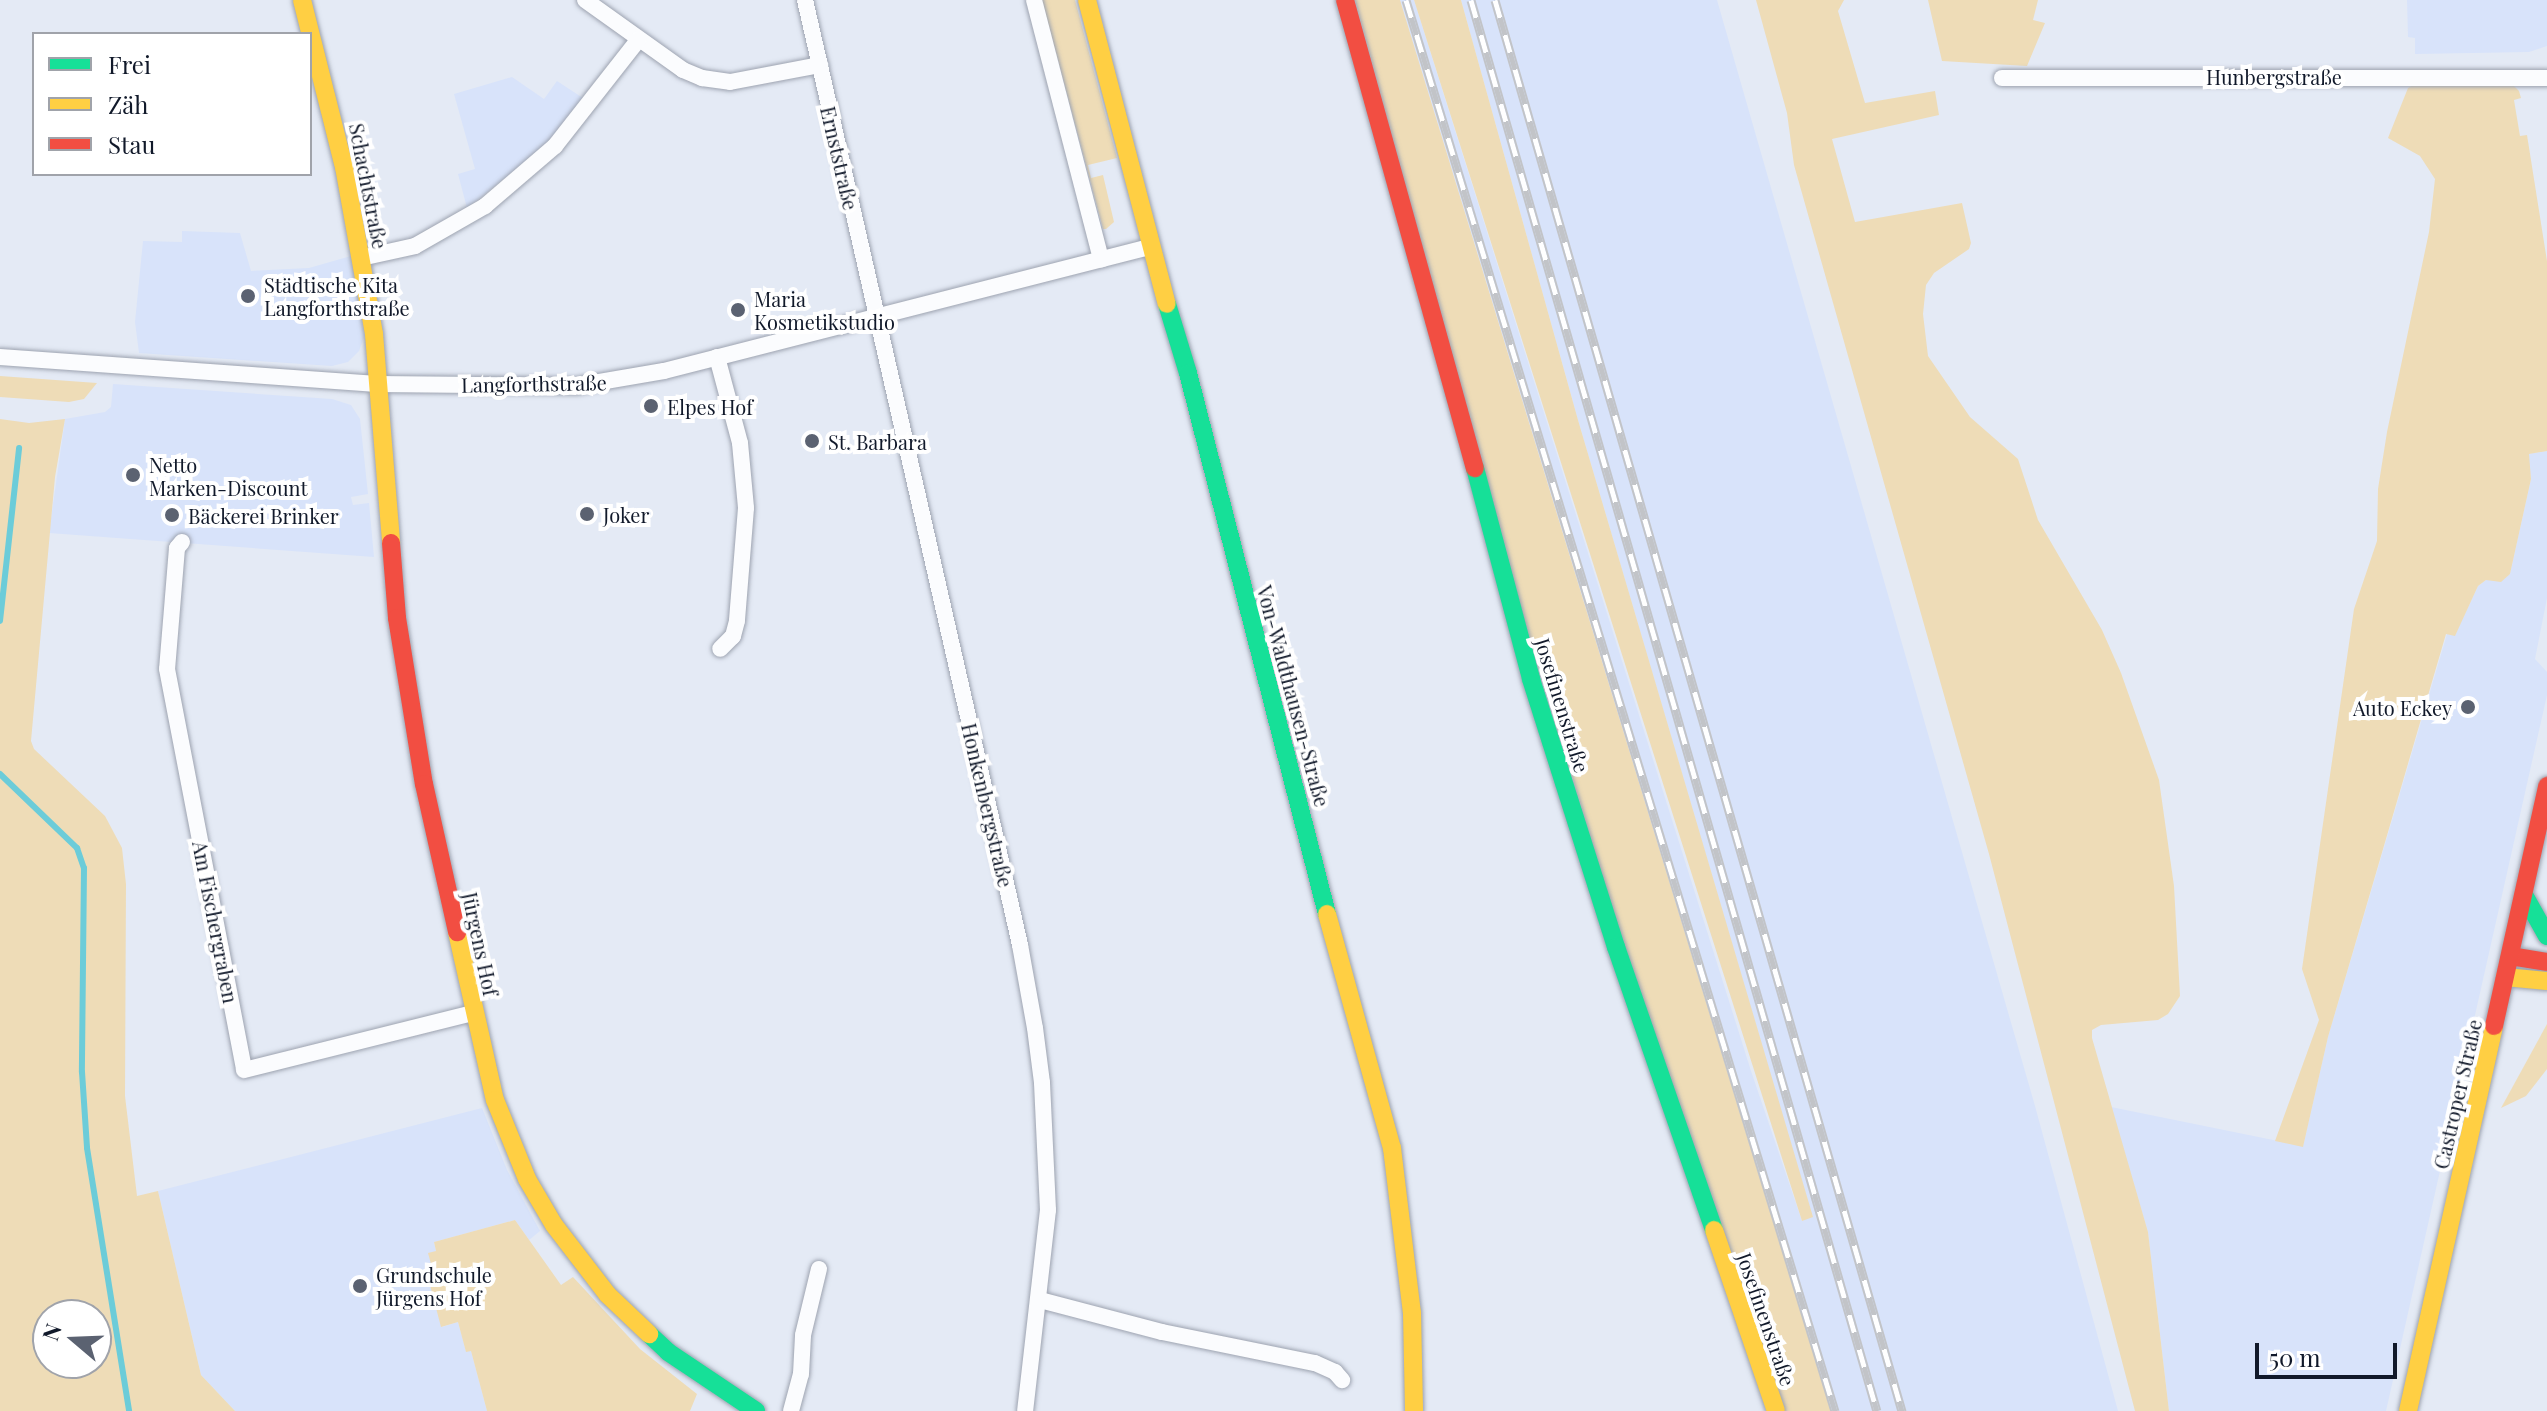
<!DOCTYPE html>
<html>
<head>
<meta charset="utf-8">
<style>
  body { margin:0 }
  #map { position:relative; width:2547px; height:1411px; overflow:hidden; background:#e4eaf5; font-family:"Playfair Display",serif }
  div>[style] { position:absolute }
  .built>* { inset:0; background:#d8e3fa }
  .green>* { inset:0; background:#eedcb7 }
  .stream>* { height:6px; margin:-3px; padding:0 3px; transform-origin:3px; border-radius:3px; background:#6cccd9 }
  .roads { filter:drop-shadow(0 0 2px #9da3b0) drop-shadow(0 0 2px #9da3b0) }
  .street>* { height:16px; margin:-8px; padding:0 8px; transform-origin:8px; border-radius:8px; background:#fbfcfe }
  .fast>* { height:18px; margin:-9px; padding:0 9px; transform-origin:9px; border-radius:9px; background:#16e098 }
  .slow>* { height:18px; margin:-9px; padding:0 9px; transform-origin:9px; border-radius:9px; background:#ffcf43 }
  .jam>* { height:18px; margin:-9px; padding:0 9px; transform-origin:9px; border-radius:9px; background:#f24e42 }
  .rail>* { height:9px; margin-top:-4.5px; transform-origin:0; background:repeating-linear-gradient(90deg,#fff 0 18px,#c2c4c8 0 36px); box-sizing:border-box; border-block:2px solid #c2c4c8 }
  .dots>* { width:22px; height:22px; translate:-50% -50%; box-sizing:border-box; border:4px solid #fff; border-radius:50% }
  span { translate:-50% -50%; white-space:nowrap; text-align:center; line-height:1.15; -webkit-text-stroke:8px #fff; paint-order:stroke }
  .street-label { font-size:20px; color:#11192a }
  .poi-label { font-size:20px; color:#11192a }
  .left { translate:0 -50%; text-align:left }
  .right { translate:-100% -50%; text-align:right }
  .legend { position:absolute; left:32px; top:32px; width:280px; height:144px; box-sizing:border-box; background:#fff; border:2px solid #a0a3aa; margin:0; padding:10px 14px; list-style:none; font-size:24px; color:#11192a }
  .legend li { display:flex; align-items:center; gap:16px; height:40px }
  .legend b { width:40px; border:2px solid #a0a3aa }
  .north { position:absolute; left:32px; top:1299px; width:80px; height:80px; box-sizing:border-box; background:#fff; border:2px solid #a0a3aa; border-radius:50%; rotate:289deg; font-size:22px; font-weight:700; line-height:32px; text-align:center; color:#11192a }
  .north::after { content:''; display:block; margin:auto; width:28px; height:36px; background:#5b6271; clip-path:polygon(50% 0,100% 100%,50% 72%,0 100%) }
  .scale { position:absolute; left:2255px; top:1343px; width:142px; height:36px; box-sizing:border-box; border:4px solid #11192a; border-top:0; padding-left:10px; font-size:24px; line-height:28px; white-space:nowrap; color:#11192a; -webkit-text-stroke:6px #fff; paint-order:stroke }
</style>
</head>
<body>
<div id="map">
  <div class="built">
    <i style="clip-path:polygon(1400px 0,1414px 0,1751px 1071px,1802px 1221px,1812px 1216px,1578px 420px,1461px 0,1717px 0,2035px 1106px,2118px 1411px,1831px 1411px)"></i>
    <i style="clip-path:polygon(2407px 0,2547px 0,2547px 46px,2529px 52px,2415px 54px,2415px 38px,2408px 37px)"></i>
    <i style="clip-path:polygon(512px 77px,544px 99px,557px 81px,586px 100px,546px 145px,467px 208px,458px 174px,475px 169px,454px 94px)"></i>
    <i style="clip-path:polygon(182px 231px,240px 233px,251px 271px,309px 268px,351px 256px,364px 337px,359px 351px,348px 362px,332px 366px,139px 353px,135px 322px,143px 241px,182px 242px)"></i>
    <i style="clip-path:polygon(113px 384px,332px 399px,351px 405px,360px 419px,368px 494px,351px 497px,353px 505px,369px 503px,374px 557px,49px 533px,65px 419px,105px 412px,111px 407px)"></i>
    <i style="clip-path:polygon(2547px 451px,2547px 598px,2535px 659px,2547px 672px,2547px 695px,2386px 1411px,2169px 1411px,2148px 1232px,2111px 1107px,2303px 1146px,2328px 1037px,2447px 634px,2455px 635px,2478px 586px,2486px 580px,2510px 574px,2531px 479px,2528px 454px)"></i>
    <i style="clip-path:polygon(482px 1108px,507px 1170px,540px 1231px,529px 1240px,515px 1220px,434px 1242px,436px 1251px,431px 1264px,426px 1266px,442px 1327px,458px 1322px,466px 1351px,471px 1351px,487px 1411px,235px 1411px,201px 1375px,158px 1191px)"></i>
  </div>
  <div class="green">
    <i style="clip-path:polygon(1042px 0,1075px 0,1117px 158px,1088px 165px,1091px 178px,1103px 175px,1114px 222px,1106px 229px,1103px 229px)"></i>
    <i style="clip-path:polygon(1355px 0,1400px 0,1831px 1411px,1785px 1411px,1614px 914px,1522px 612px)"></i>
    <i style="clip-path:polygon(1414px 0,1461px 0,1578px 420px,1813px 1217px,1802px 1221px)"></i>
    <i style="clip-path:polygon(1756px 0,1844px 0,1838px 11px,1865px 103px,1935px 91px,1939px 115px,1832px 139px,1855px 222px,1962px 203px,1971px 243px,1969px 249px,1934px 273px,1926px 285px,1923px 314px,1928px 356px,1970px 417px,2018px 459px,2038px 520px,2102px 630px,2121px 673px,2159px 780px,2174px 886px,2180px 996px,2168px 1014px,2158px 1020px,2101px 1025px,2092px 1030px,2092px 1038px,2148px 1232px,2169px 1411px,2135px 1411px,1989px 854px,1794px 165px,1787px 113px)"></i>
    <i style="clip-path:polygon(1928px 0,2038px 0,2033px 20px,2045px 23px,2027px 66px,1942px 61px)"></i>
    <i style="clip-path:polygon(2418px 82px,2511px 83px,2519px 91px,2521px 98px,2514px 100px,2520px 136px,2527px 135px,2547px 261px,2547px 451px,2529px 454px,2531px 479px,2510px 574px,2501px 582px,2486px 580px,2478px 586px,2455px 636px,2446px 634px,2328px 1037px,2303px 1147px,2275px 1141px,2319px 1020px,2302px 969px,2354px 609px,2377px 541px,2378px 489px,2387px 432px,2429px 232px,2435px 179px,2420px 156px,2388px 138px,2408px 88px)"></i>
    <i style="clip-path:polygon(0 376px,97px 383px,84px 399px,69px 402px,0 397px)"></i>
    <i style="clip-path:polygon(evenodd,0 419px,29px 423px,65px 419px,55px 477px,31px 741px,34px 749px,105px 816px,122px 848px,126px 884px,125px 1096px,137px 1196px,158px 1191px,201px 1375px,235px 1411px,0 1411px,0 419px,48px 1315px,96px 1315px,96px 1363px,48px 1363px,48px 1315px)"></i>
    <i style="clip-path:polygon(2547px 1024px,2547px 1069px,2526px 1096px,2501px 1108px)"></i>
    <i style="clip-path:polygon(515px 1220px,561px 1285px,573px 1277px,640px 1349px,697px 1394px,690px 1411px,487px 1411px,471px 1351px,466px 1352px,458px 1322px,441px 1327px,425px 1266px,431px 1264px,428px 1253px,436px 1251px,434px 1242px)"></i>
  </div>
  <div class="stream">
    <i style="left:0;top:621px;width:174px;rotate:-83.7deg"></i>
    <i style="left:0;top:774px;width:107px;rotate:43.9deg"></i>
    <i style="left:77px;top:848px;width:21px;rotate:71deg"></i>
    <i style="left:84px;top:868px;width:204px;rotate:90.6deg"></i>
    <i style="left:82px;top:1072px;width:76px;rotate:86.2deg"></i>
    <i style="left:87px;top:1148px;width:266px;rotate:80.9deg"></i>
  </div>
  <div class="roads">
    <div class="street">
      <i style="left:585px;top:0;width:120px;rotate:35.5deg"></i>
      <i style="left:683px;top:70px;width:21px;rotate:23deg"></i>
      <i style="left:702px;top:78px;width:28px;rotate:8deg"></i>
      <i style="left:730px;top:82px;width:92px;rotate:-10.7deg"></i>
      <i style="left:805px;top:0;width:969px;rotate:77.18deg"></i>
      <i style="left:1020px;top:945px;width:84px;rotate:79.8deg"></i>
      <i style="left:1035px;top:1028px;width:55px;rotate:82.7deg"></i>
      <i style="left:1042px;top:1083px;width:127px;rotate:87.3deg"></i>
      <i style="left:1048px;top:1210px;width:202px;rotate:96.5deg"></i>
      <i style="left:1034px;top:0;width:268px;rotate:75.5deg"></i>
      <i style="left:2002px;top:78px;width:545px"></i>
      <i style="left:361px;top:258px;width:55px;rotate:-12.5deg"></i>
      <i style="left:415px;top:246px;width:81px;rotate:-29.7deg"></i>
      <i style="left:485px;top:206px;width:92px;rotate:-40.6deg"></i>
      <i style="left:555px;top:146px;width:135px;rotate:-51.9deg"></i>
      <i style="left:0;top:357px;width:378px;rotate:4.1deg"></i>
      <i style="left:377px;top:384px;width:199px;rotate:0.6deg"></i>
      <i style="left:576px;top:386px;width:89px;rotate:-9.7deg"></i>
      <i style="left:664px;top:371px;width:501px;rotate:-14.34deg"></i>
      <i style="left:717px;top:357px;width:89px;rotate:75deg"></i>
      <i style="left:740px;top:443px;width:65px;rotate:84.7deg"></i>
      <i style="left:746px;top:508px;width:113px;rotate:94.6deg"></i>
      <i style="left:737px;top:621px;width:16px;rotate:105deg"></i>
      <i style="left:733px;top:636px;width:18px;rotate:135deg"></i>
      <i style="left:182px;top:542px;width:8px;rotate:130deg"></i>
      <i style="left:177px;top:548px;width:121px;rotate:94.7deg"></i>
      <i style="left:167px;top:669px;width:408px;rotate:79.1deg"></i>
      <i style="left:244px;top:1070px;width:236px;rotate:-14deg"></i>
      <i style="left:1040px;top:1300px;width:126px;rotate:14.7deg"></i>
      <i style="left:1162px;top:1332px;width:156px;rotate:11.5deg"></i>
      <i style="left:1315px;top:1363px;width:22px;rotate:24deg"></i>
      <i style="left:1335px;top:1372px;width:11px;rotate:49deg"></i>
      <i style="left:791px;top:1411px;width:38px;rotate:-75deg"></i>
      <i style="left:801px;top:1374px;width:39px;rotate:-87deg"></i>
      <i style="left:803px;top:1335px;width:68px;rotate:-76.4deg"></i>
    </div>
    <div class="fast">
      <i style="left:1167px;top:304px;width:72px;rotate:73.1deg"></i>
      <i style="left:1188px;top:373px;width:559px;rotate:75.59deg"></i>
      <i style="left:1475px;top:468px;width:218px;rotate:75.1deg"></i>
      <i style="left:1531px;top:679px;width:281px;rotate:72.4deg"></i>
      <i style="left:1616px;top:947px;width:299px;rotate:70.9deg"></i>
      <i style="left:2524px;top:895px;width:47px;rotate:60.7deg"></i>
      <i style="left:649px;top:1334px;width:26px;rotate:43deg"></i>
      <i style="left:668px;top:1352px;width:106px;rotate:33.8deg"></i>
    </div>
    <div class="slow">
      <i style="left:302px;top:0;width:172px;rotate:75.9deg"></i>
      <i style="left:344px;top:167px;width:170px;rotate:79.8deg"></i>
      <i style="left:374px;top:334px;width:210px;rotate:85.3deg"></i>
      <i style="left:1087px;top:0;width:314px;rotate:75.3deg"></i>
      <i style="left:1327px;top:914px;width:243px;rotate:74.5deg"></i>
      <i style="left:1392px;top:1148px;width:166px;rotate:83.1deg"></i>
      <i style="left:1412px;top:1313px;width:98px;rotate:88.8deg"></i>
      <i style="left:457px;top:932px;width:172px;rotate:77.3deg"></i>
      <i style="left:495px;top:1100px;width:85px;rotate:67.9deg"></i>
      <i style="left:527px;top:1179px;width:53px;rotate:59.6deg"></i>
      <i style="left:554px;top:1225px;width:88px;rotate:52.4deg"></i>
      <i style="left:608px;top:1295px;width:57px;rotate:43.6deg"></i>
      <i style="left:2505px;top:977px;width:42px;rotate:5.4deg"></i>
      <i style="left:1714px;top:1230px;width:191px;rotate:71.1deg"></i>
      <i style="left:2408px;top:1411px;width:394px;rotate:-77.4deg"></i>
    </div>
    <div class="jam">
      <i style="left:1345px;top:0;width:486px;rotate:74.5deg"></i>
      <i style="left:391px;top:543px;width:75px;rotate:85.4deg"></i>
      <i style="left:397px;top:618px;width:168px;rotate:80.8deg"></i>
      <i style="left:424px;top:784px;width:152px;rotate:77.4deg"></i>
      <i style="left:2510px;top:956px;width:37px;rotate:9deg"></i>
      <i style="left:2494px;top:1026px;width:246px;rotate:-77.5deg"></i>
    </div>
  </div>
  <div class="rail">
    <i style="left:1406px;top:0;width:1475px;rotate:73.09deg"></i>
    <i style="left:1471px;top:0;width:1468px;rotate:73.95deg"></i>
    <i style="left:1495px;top:0;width:1469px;rotate:73.91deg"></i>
  </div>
  <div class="dots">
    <i style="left:248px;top:296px;background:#5b6271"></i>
    <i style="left:738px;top:310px;background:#5b6271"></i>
    <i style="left:651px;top:406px;background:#5b6271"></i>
    <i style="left:812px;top:441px;background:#5b6271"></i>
    <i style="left:133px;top:475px;background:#5b6271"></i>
    <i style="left:587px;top:514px;background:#5b6271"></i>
    <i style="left:172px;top:515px;background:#5b6271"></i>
    <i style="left:2468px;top:707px;background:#5b6271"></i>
    <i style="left:360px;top:1286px;background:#5b6271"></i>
  </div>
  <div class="street-label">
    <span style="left:2274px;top:76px">Hunbergstraße</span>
    <span style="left:840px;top:158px;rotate:77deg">Ernststraße</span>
    <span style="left:369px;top:186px;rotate:79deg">Schachtstraße</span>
    <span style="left:534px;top:383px;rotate:-1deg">Langforthstraße</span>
    <span style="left:1294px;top:696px;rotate:75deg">Von-Waldthausen-Straße</span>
    <span style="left:1563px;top:705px;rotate:73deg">Josefinenstraße</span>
    <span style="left:988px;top:805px;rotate:77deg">Honkenbergstraße</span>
    <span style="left:216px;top:922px;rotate:79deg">Am Fischergraben</span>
    <span style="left:481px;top:944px;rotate:78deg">Jürgens Hof</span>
    <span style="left:2457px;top:1094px;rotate:-77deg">Castroper Straße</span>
    <span style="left:1767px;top:1319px;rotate:71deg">Josefinenstraße</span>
  </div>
  <div class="poi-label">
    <span class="left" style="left:264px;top:296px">Städtische Kita<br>Langforthstraße</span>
    <span class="left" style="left:754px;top:310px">Maria<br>Kosmetikstudio</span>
    <span class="left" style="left:667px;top:406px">Elpes Hof</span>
    <span class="left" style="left:828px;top:441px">St. Barbara</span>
    <span class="left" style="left:149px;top:476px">Netto<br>Marken-Discount</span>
    <span class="left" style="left:603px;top:514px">Joker</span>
    <span class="left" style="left:188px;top:515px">Bäckerei Brinker</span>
    <span class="right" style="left:2452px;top:707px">Auto Eckey</span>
    <span class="left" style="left:376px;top:1286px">Grundschule<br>Jürgens Hof</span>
  </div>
  <ul class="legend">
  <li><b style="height:10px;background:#16e098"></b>Frei</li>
  <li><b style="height:10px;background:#ffcf43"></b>Zäh</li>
  <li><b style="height:10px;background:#f24e42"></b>Stau</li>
  </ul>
  <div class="north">N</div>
  <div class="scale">50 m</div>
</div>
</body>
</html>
